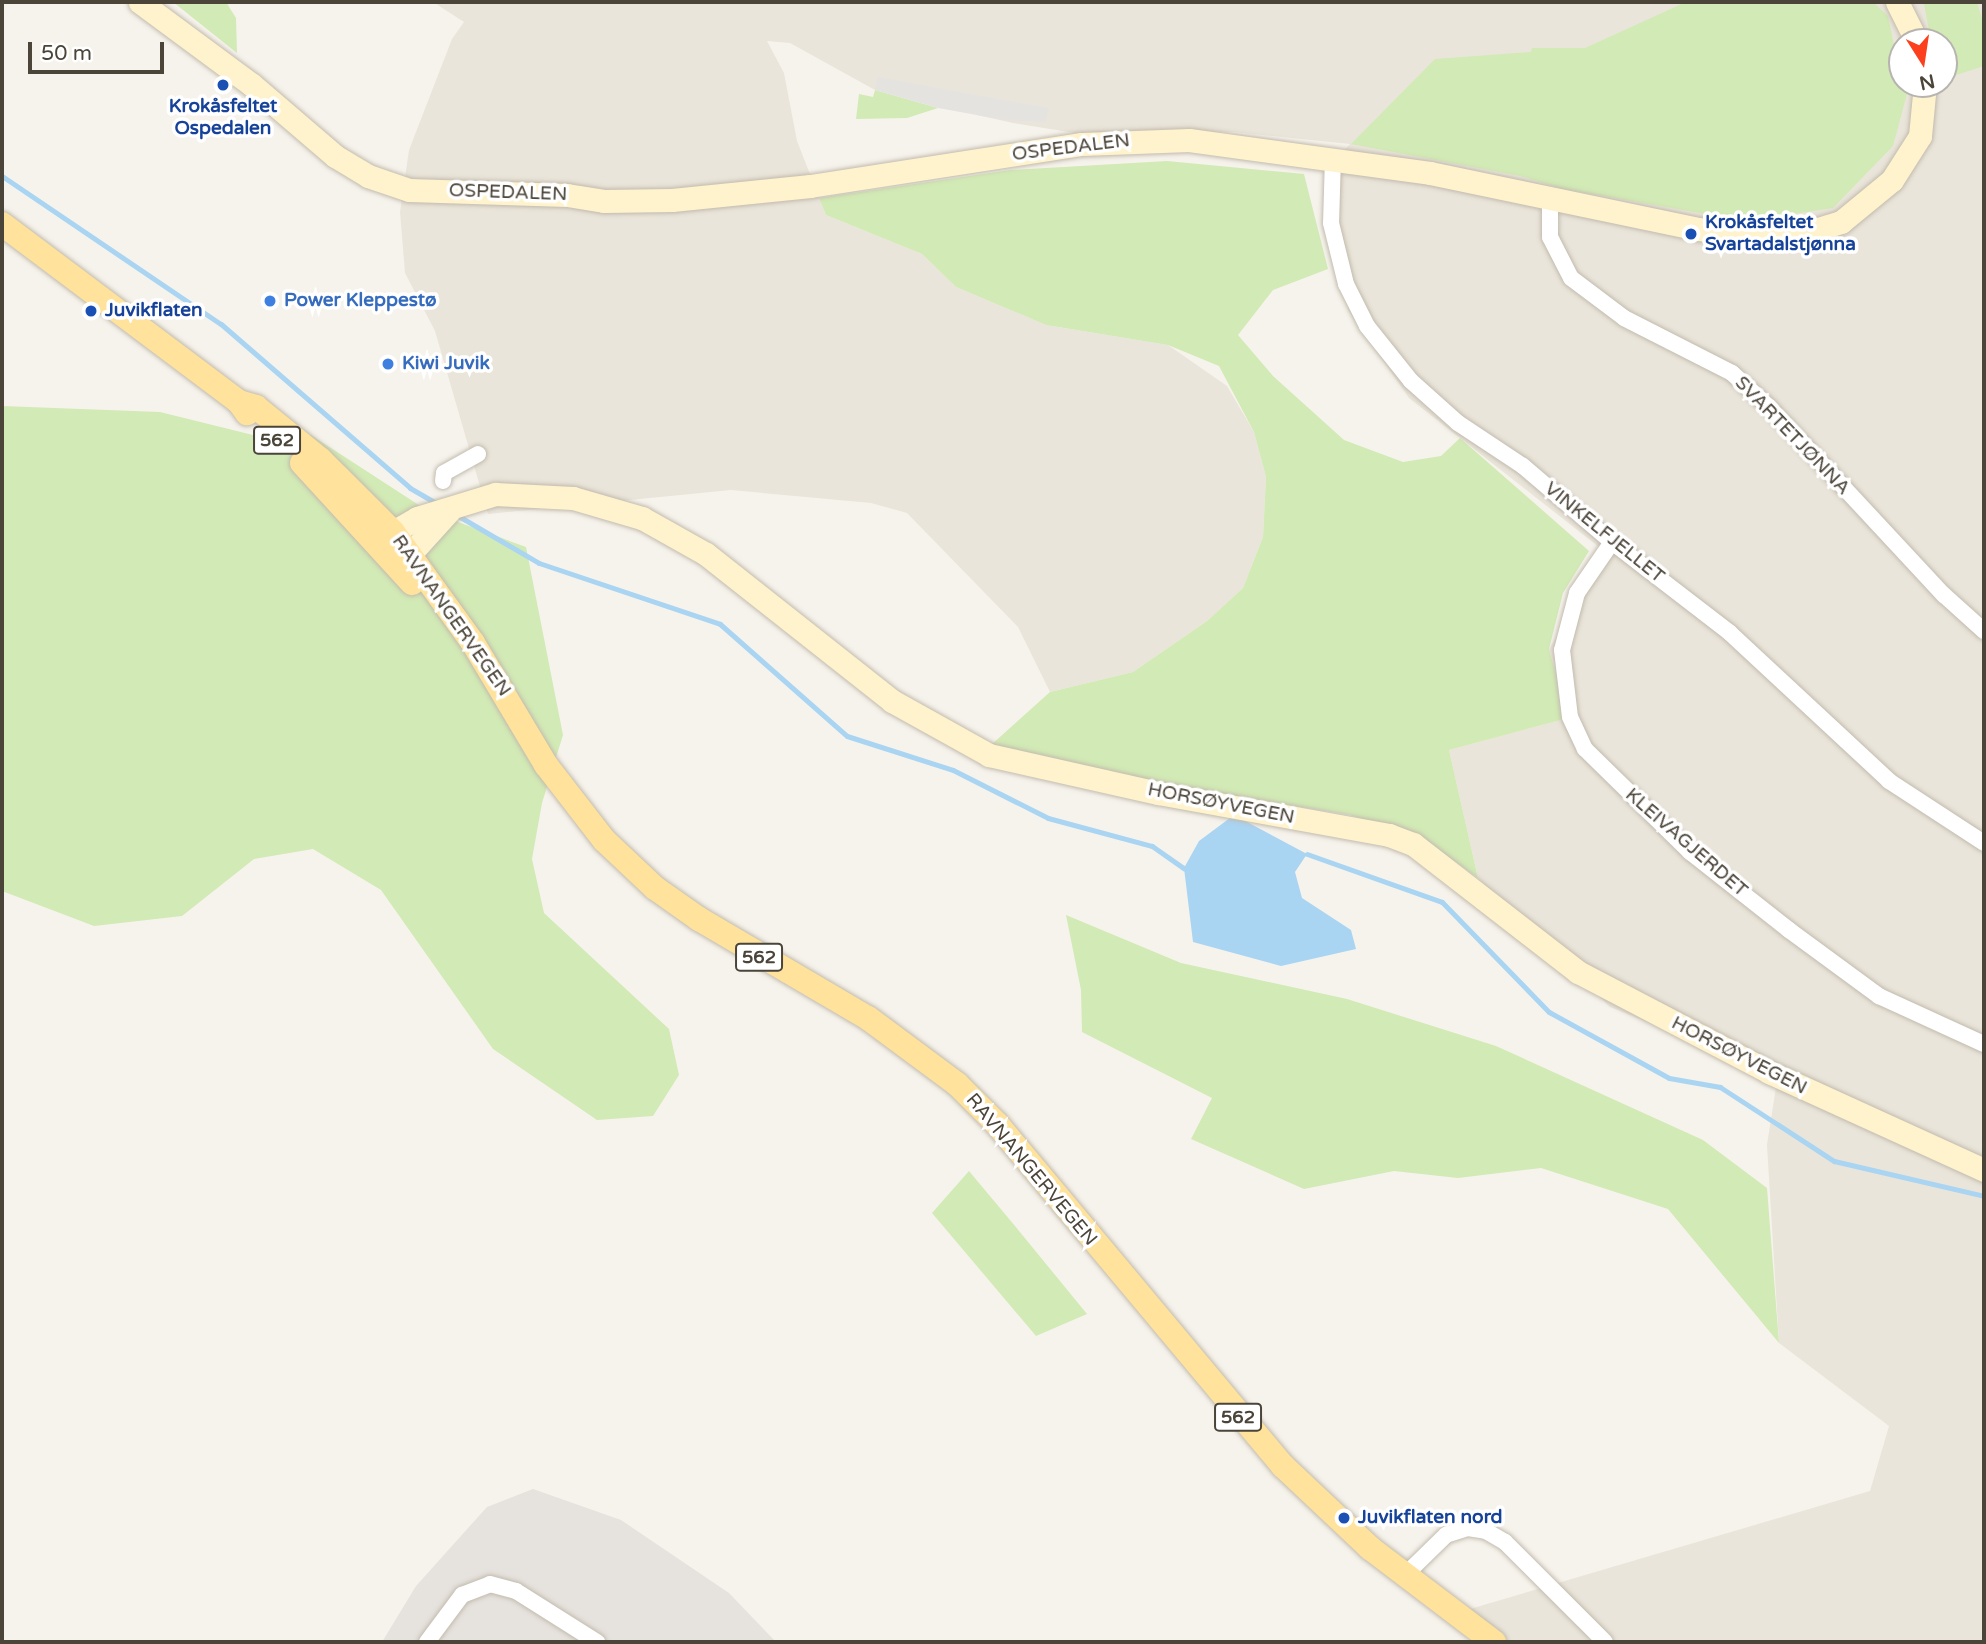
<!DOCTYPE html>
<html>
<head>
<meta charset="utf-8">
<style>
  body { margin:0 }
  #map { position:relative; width:1986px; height:1644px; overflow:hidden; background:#f6f3ec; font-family:"Varela Round",sans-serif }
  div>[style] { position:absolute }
  .residential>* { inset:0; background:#eae5da }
  .industrial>* { inset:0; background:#e6e2dd }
  .green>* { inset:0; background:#d2eab5 }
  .parking>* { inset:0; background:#e5e3e0 }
  .water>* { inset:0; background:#a9d4f2 }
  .stream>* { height:5px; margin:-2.5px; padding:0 2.5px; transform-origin:2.5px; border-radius:2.5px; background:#a9d4f2 }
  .roads { filter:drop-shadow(0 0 2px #c2bbae) drop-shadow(0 0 2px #c2bbae) }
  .street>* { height:16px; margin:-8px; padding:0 8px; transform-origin:8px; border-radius:8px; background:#fff }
  .secondary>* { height:23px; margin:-11.5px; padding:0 11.5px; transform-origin:11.5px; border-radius:11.5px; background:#fff3cd }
  .primary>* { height:24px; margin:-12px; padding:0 12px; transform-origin:12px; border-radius:12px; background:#ffe39c }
  .dots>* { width:19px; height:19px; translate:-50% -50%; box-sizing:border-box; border:4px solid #fff; border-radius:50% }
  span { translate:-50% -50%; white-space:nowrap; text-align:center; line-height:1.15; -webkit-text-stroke:7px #fff; paint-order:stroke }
  .shield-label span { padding:2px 5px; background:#fff; border:2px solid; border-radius:5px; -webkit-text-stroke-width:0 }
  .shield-label { font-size:18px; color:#4b4439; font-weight:700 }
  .transit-label { font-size:19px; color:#164399; font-weight:700 }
  .left { translate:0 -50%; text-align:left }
  .street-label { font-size:19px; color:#4b4439 }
  .shop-label { font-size:19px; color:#366cbe; font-weight:700 }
  .frame { position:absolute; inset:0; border:4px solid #4b4439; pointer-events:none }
  .north { position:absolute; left:1888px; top:28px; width:70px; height:70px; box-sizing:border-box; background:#fff; border:2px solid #b7b4b0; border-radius:50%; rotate:168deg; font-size:19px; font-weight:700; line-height:28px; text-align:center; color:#4b4439 }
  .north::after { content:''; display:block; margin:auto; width:24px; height:32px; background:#fc3f1d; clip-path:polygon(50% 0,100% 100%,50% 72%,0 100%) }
  .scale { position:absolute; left:28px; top:42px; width:136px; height:32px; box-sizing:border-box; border:4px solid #4b4439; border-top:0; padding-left:9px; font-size:21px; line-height:24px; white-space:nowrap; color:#4b4439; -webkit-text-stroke:5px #fff; paint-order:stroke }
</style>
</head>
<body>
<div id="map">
  <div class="residential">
    <i style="clip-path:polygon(evenodd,433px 2px,1984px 2px,1984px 1642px,1489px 1642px,1453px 1614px,1870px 1491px,1889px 1426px,1779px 1343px,1767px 1145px,1778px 1074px,1610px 1007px,1478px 878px,1449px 750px,1567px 718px,1549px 649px,1608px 554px,1409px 398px,1348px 310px,1331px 164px,1350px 144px,1234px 132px,1075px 133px,1013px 123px,977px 115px,962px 101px,875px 90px,790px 43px,767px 41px,784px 73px,797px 141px,826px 215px,922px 254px,956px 287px,1046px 325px,1168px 345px,1227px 386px,1254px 432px,1266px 477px,1263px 537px,1243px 588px,1207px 621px,1133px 672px,1050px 692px,1018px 627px,907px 513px,871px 503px,731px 490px,488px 514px,435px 331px,405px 273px,400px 212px,409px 150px,452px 39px,464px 22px,433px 2px,1902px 42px,1944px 42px,1944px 84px,1902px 84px,1902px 42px)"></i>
  </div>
  <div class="industrial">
    <i style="clip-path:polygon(533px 1489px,621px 1520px,729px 1593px,776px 1642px,382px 1642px,416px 1586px,487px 1507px)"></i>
  </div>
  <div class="green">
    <i style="clip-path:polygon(173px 2px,226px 2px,236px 18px,237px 53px)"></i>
    <i style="clip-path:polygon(1686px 2px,1873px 2px,1888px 16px,1902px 84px,1908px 90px,1893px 146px,1833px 208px,1746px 221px,1563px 189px,1520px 176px,1351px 144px,1435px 59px,1531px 52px,1532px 48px,1585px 48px)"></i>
    <i style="clip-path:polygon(1935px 2px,1977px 2px,1984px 26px,1984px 66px,1950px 77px,1944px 64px,1944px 42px,1934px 42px,1929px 30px,1924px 4px)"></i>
    <i style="clip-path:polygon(875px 90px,938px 108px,907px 118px,856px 119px,859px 94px,873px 97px)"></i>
    <i style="clip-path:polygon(1167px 161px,1304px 174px,1328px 269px,1273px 290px,1238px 335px,1273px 376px,1344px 440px,1403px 462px,1441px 456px,1460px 438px,1589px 551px,1563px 593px,1549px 649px,1568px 718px,1449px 750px,1478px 878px,1423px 839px,1350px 815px,1151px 782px,991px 745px,1050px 692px,1133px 672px,1207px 621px,1243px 588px,1263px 537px,1266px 477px,1254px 432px,1219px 366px,1168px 345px,1046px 325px,956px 287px,922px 254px,826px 215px,819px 198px,1010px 170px)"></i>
    <i style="clip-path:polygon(2px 406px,160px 412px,257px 436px,311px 435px,428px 511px,526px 547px,563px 735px,542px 803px,532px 859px,544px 913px,669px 1029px,679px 1075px,653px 1116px,597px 1120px,493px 1049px,381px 890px,313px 849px,254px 859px,182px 916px,94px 926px,2px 891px)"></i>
    <i style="clip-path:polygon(1066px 915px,1181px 963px,1347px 999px,1496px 1046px,1703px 1140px,1767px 1188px,1779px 1343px,1668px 1209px,1541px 1168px,1458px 1178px,1394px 1171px,1304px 1189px,1191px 1139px,1212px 1098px,1082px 1032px,1081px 990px)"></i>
    <i style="clip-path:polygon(969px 1171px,1015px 1226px,1087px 1314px,1036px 1336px,932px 1213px)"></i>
  </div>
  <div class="parking">
    <i style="clip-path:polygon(878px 77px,1049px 108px,1046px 122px,1004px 120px,938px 108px,875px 90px)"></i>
  </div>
  <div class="water">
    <i style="clip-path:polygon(1234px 815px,1307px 854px,1295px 872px,1302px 898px,1351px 930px,1356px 949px,1281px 966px,1193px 942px,1184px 868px,1199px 841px)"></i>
  </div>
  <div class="stream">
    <i style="left:2px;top:176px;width:264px;rotate:34.1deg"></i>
    <i style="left:221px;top:324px;width:250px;rotate:40.9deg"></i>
    <i style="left:410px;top:488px;width:32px;rotate:30deg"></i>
    <i style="left:455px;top:514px;width:97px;rotate:30.3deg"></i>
    <i style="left:539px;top:563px;width:191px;rotate:18.6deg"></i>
    <i style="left:720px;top:624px;width:169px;rotate:41.4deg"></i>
    <i style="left:847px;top:736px;width:111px;rotate:17.8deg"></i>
    <i style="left:953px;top:770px;width:106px;rotate:26.8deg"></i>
    <i style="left:1048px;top:818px;width:108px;rotate:15.1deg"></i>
    <i style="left:1152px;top:846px;width:39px;rotate:35deg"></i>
    <i style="left:1307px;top:854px;width:143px;rotate:19.6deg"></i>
    <i style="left:1442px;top:902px;width:153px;rotate:45.8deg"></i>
    <i style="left:1549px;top:1012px;width:137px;rotate:28.8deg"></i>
    <i style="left:1669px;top:1078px;width:52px;rotate:10deg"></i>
    <i style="left:1720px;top:1087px;width:136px;rotate:33deg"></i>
    <i style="left:1834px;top:1161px;width:154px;rotate:13.1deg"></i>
  </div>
  <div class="roads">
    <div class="street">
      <i style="left:1333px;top:157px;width:66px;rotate:91.7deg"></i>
      <i style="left:1331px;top:223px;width:63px;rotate:76.2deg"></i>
      <i style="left:1346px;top:284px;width:47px;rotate:63.4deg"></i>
      <i style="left:1367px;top:326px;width:70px;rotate:51.3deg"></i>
      <i style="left:1411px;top:381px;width:63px;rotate:41.8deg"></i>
      <i style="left:1458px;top:423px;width:78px;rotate:33.5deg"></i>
      <i style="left:1523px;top:466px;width:117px;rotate:40.5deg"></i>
      <i style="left:1612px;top:542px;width:149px;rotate:37.6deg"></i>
      <i style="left:1730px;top:633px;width:217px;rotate:42.9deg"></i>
      <i style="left:1889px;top:781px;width:113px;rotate:33.1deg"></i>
      <i style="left:1550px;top:200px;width:37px;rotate:90deg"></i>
      <i style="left:1550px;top:237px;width:46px;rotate:62.9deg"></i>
      <i style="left:1571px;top:278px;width:66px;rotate:37deg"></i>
      <i style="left:1624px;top:318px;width:121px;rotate:27deg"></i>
      <i style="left:1732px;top:373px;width:50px;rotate:42.6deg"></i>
      <i style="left:1769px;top:407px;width:257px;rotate:47.1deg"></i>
      <i style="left:1944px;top:595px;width:54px;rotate:42deg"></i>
      <i style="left:443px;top:481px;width:8px;rotate:-83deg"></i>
      <i style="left:444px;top:473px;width:39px;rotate:-29deg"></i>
      <i style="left:1612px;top:542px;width:62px;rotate:124.5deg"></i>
      <i style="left:1577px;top:593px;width:59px;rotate:104.7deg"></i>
      <i style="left:1562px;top:650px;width:67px;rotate:83.2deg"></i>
      <i style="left:1570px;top:717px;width:35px;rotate:65deg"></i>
      <i style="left:1585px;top:749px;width:147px;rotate:44.4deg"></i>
      <i style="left:1690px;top:852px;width:126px;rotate:38.2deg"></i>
      <i style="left:1789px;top:930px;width:112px;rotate:36.3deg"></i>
      <i style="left:1879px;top:996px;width:115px;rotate:24.6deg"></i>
      <i style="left:1404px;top:1576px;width:59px;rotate:-44.3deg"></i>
      <i style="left:1446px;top:1535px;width:23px;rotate:-18deg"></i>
      <i style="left:1468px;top:1528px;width:18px;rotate:9deg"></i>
      <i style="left:1486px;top:1531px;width:22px;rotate:30deg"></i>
      <i style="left:1505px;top:1542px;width:141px;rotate:45deg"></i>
      <i style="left:427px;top:1642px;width:59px;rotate:-53.3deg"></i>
      <i style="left:462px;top:1595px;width:30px;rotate:-21deg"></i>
      <i style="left:490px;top:1584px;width:27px;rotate:15deg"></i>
      <i style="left:516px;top:1591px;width:96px;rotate:32.2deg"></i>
    </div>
    <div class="secondary">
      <i style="left:140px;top:2px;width:138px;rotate:36.5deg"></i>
      <i style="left:251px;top:84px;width:111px;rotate:40.6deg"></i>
      <i style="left:335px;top:156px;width:39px;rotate:31deg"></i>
      <i style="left:368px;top:176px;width:43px;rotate:18.9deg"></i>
      <i style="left:409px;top:190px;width:158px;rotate:1.8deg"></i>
      <i style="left:567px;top:195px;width:37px;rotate:9deg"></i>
      <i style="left:604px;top:201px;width:68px;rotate:-0.8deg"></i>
      <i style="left:672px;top:200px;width:139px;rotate:-5.8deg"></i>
      <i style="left:810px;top:186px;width:275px;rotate:-8.8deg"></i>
      <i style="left:1082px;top:144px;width:107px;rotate:-2.1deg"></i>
      <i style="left:1189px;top:140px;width:243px;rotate:7.8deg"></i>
      <i style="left:1430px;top:173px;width:273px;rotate:11.8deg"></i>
      <i style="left:1697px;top:229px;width:98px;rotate:4.1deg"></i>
      <i style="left:1795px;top:236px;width:48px;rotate:-16.9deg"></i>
      <i style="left:1841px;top:222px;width:66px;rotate:-39.5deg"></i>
      <i style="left:1892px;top:180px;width:52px;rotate:-57.5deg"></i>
      <i style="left:1920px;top:136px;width:52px;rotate:-84.5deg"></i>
      <i style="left:1897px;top:2px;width:45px;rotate:63.4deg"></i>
      <i style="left:449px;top:511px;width:58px;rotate:132.2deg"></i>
      <i style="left:410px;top:554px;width:23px;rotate:180deg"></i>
      <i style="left:387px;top:554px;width:23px;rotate:-75deg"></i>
      <i style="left:393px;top:532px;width:28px;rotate:-30deg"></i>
      <i style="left:417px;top:518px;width:82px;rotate:-17.1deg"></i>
      <i style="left:495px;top:494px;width:78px;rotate:2.9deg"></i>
      <i style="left:573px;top:498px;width:72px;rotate:16.2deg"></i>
      <i style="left:642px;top:518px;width:73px;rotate:29.4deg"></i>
      <i style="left:706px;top:554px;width:237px;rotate:38.3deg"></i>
      <i style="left:892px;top:701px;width:111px;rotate:29.1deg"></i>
      <i style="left:989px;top:755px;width:173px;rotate:12.7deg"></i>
      <i style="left:1158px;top:793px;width:235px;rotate:10.3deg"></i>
      <i style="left:1389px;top:835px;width:26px;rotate:21deg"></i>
      <i style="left:1413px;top:844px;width:209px;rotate:37.8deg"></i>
      <i style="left:1578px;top:972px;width:216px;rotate:27.6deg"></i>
      <i style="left:1769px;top:1072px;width:236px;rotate:24.5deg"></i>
    </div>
    <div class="primary">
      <i style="left:2px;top:224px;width:296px;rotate:36.9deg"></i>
      <i style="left:239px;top:402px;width:14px;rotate:54deg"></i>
      <i style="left:239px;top:402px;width:18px;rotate:16deg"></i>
      <i style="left:256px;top:407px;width:82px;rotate:39.1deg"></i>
      <i style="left:320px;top:459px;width:103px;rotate:45deg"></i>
      <i style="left:393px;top:532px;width:137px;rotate:54.2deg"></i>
      <i style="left:473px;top:643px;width:142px;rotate:59.1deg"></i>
      <i style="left:546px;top:765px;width:95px;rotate:52.3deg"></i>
      <i style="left:604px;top:840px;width:70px;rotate:43.3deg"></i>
      <i style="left:655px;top:888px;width:54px;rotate:35.2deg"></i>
      <i style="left:699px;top:919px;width:196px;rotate:30.4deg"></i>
      <i style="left:868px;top:1018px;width:111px;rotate:36.6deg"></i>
      <i style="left:957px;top:1084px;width:57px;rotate:45deg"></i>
      <i style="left:997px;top:1124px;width:446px;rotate:50.1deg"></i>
      <i style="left:1283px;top:1466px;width:120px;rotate:43.3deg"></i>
      <i style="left:1370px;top:1548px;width:156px;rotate:37.2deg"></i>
      <i style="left:302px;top:463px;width:163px;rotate:47.5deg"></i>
    </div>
  </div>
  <div class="dots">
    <i style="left:223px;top:85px;background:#1a4fb4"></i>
    <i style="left:1691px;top:234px;background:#1a4fb4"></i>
    <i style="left:270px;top:301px;background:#3f7fe0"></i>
    <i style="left:91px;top:311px;background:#1a4fb4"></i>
    <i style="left:388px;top:364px;background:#3f7fe0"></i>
    <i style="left:1344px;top:1518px;background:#1a4fb4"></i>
  </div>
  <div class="shield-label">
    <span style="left:277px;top:440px">562</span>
    <span style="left:759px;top:957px">562</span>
    <span style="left:1238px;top:1417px">562</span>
  </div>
  <div class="transit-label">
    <span style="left:223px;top:118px">Krokåsfeltet<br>Ospedalen</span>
    <span class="left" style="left:1705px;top:234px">Krokåsfeltet<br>Svartadalstjønna</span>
    <span class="left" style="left:105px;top:311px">Juvikflaten</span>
    <span class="left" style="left:1358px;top:1518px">Juvikflaten nord</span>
  </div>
  <div class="street-label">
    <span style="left:1071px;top:148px;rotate:-7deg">OSPEDALEN</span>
    <span style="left:508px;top:193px;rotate:2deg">OSPEDALEN</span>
    <span style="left:1792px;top:436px;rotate:46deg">SVARTETJØNNA</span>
    <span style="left:1604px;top:533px;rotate:39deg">VINKELFJELLET</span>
    <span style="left:451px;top:616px;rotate:55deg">RAVNANGERVEGEN</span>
    <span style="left:1221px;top:804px;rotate:11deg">HORSØYVEGEN</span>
    <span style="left:1686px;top:843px;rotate:41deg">KLEIVAGJERDET</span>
    <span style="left:1739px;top:1056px;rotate:27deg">HORSØYVEGEN</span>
    <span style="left:1031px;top:1170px;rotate:50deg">RAVNANGERVEGEN</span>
  </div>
  <div class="shop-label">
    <span class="left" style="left:284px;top:301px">Power Kleppestø</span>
    <span class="left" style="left:402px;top:364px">Kiwi Juvik</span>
  </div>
  <div class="frame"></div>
  <div class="north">N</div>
  <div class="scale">50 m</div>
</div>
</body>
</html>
